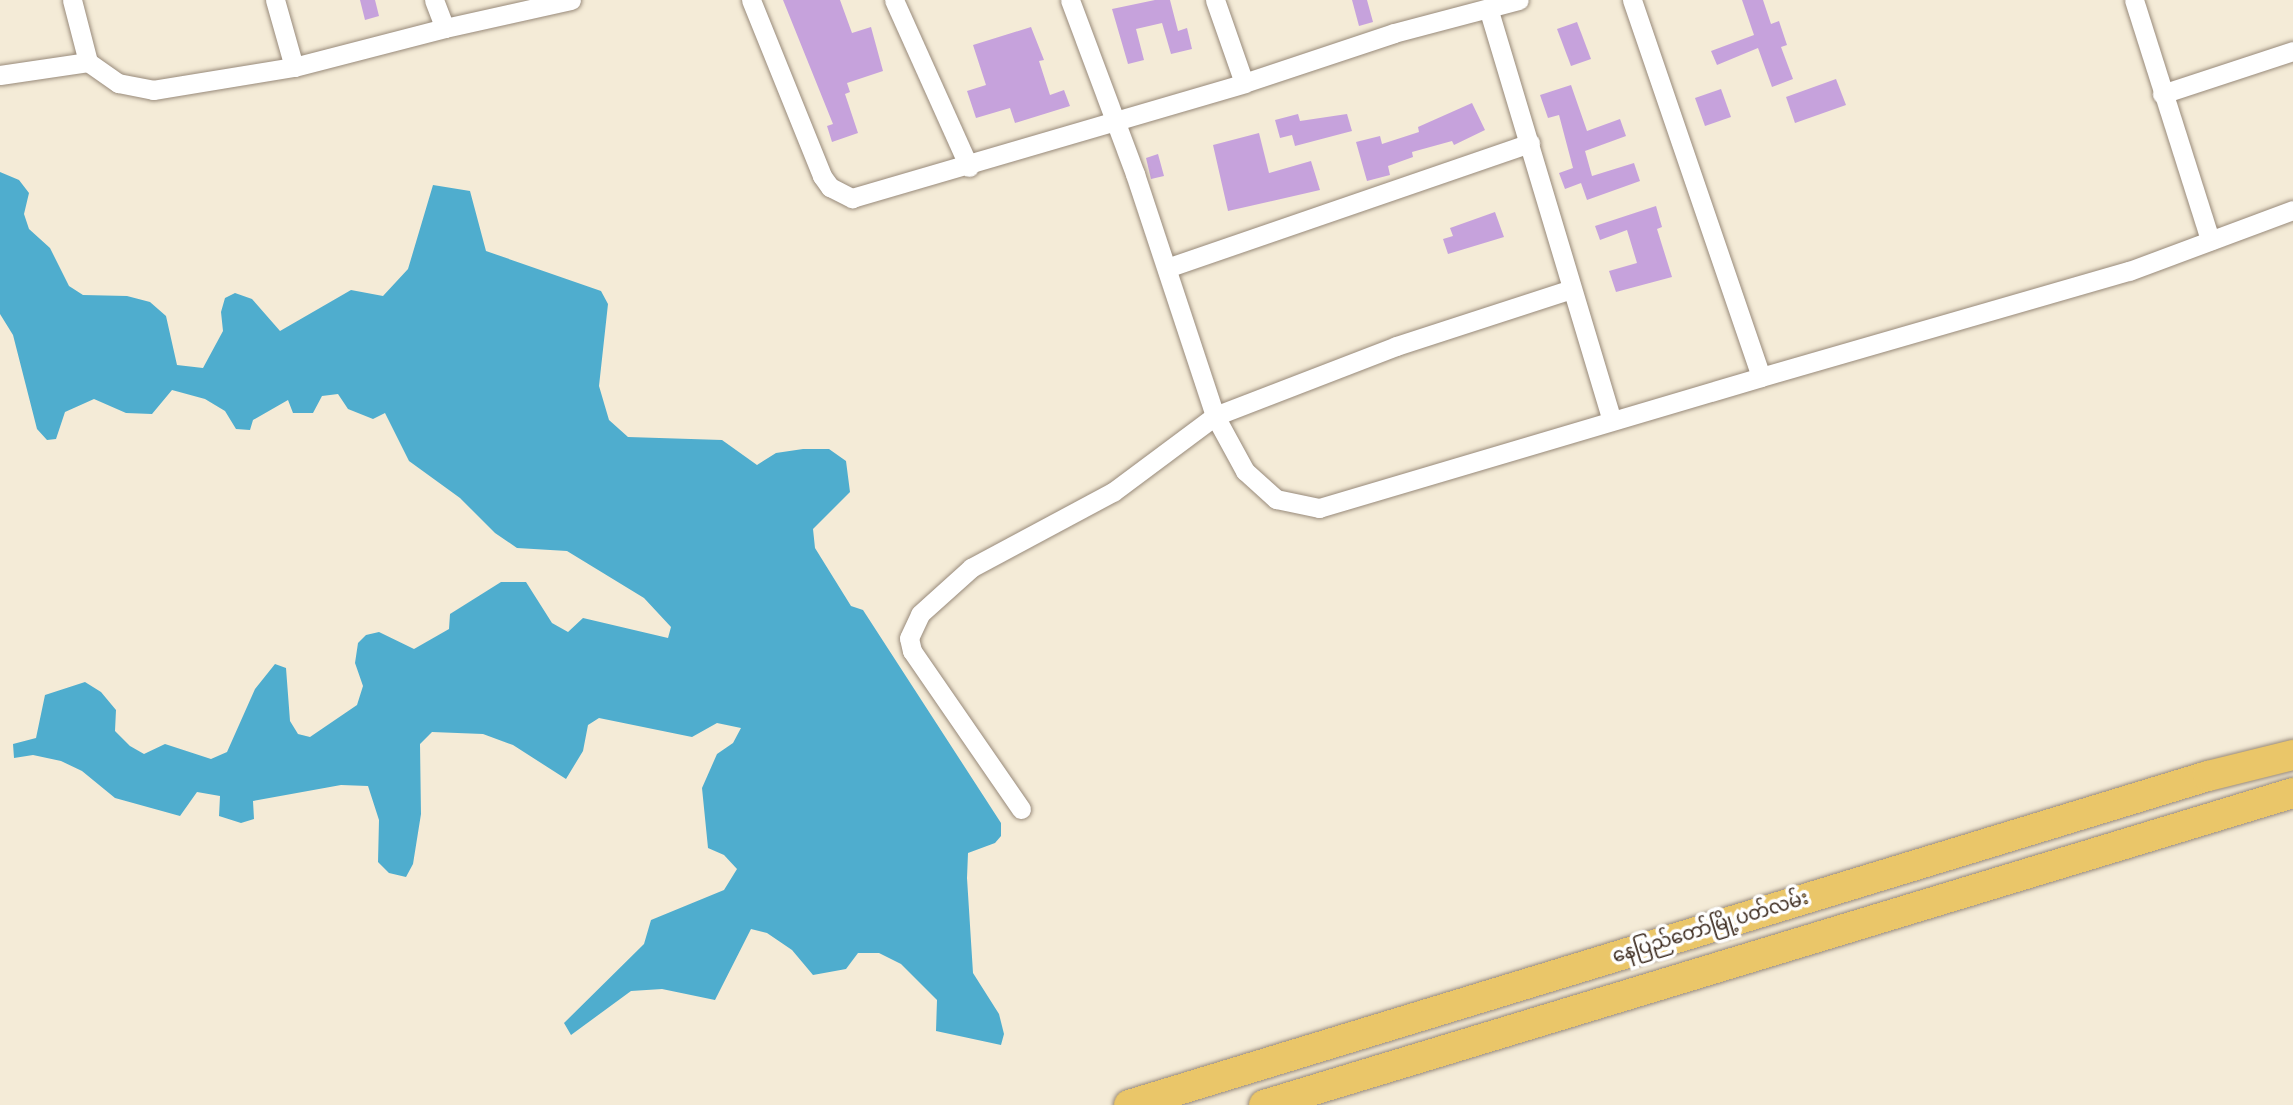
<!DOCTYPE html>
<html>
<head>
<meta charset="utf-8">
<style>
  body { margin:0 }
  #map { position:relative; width:2293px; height:1105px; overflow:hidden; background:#f4ebd7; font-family:Vollkorn,"Noto Sans Myanmar",serif }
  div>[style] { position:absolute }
  .water>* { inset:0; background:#4fadce }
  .building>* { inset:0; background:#c6a2dc }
  .roads { filter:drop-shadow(0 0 2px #988a7a) drop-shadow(0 0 2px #988a7a) }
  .street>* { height:19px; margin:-9.5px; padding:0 9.5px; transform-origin:9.5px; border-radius:9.5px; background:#fff }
  .primary>* { height:30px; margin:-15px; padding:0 15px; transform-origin:15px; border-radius:15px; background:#eac669 }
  span { translate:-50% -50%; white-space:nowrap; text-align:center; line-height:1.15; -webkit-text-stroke:7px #fff; paint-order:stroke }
  .street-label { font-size:19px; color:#3b2a1e }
</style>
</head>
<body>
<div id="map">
  <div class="water">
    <i style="clip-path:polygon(0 172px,19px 180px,29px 193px,24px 214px,29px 229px,50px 248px,69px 286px,83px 295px,127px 296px,150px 302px,166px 316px,177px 365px,203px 368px,223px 331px,221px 312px,225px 298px,235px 293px,252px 299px,280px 331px,351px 290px,383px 296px,408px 269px,433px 185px,470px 191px,486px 251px,601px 291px,608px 304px,599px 386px,609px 420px,628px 437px,722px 440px,757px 465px,776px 453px,803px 449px,829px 449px,846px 461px,850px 492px,813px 529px,815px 548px,851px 606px,863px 610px,1001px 823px,1001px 836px,995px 843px,968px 853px,967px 878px,973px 973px,999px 1014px,1004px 1034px,1001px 1045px,936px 1031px,937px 1000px,901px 964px,879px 953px,858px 953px,846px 969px,813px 975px,792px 950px,767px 933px,751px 929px,715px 1000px,662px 989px,631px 991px,571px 1035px,564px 1023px,644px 944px,651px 920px,724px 890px,737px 869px,724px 855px,708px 848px,702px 788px,717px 754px,733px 743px,741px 728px,717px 723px,692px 737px,599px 718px,588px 725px,583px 751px,566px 779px,513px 745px,483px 734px,432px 732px,420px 744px,421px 814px,413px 864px,406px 877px,389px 873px,378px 862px,379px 820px,368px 786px,341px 785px,253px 801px,254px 819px,241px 823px,219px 816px,220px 796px,197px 792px,180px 816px,115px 798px,82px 771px,61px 761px,33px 755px,14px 758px,13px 744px,36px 738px,45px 695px,85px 682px,101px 692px,116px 710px,115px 731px,130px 746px,144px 754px,165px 744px,211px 759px,227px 752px,255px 689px,275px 664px,286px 668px,290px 721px,298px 734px,310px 737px,357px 705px,363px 686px,355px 663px,358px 643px,366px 635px,379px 632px,414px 649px,449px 629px,450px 614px,501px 582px,526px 582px,552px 623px,568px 632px,583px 618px,668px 638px,671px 627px,644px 598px,567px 551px,517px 548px,495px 533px,460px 498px,409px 461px,385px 413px,373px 419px,348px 409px,338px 394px,322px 396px,313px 413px,293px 413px,288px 400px,253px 420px,250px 430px,236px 429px,225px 411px,205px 399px,172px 390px,152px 414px,126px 413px,94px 399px,65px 412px,56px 439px,47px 440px,37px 429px,13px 335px,0 314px)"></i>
  </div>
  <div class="building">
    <i style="clip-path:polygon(360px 0,375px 0,379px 16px,365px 20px)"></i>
    <i style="clip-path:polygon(783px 0,840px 0,852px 33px,871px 27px,883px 71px,847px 83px,850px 92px,845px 94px,858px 133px,832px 142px,827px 126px,833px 124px)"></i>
    <i style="clip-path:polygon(1155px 0,1170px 0,1178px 31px,1187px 28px,1192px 49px,1171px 54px,1162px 23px,1136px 29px,1144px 60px,1128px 64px,1112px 9px)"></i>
    <i style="clip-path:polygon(1352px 0,1367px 0,1373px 22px,1359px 26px)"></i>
    <i style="clip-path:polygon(1742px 0,1763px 0,1771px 24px,1779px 21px,1787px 45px,1781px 47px,1793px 79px,1772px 87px,1758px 48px,1717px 65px,1711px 51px,1754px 35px)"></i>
    <i style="clip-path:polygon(1577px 22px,1591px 59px,1571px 66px,1557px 29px)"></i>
    <i style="clip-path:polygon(1031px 27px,1044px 60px,1039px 61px,1050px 95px,1064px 90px,1070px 106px,1015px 123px,1010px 108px,976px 118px,967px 91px,986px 85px,973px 45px)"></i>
    <i style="clip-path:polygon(1836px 79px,1846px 105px,1795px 123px,1786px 97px)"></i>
    <i style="clip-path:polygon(1571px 85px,1587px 131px,1620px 119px,1626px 136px,1585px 151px,1592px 176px,1634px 163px,1640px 181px,1587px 200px,1581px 183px,1565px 189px,1559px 173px,1573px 168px,1559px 115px,1548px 118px,1540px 95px)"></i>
    <i style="clip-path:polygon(1721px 89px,1731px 117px,1705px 126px,1695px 98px)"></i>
    <i style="clip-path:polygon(1472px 103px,1485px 130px,1454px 145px,1452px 141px,1412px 152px,1413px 157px,1388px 166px,1390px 175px,1367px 181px,1356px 142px,1380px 136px,1382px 144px,1419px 132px,1418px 127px)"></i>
    <i style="clip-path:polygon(1298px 114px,1300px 121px,1347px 114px,1352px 131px,1295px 146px,1292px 135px,1280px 138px,1275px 120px)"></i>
    <i style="clip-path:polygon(1259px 133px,1269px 173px,1311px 161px,1320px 190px,1228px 211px,1213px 145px)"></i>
    <i style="clip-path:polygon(1158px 154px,1164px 176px,1151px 179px,1146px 158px)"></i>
    <i style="clip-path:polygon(1656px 206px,1662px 227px,1657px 229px,1672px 277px,1616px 292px,1609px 271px,1637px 263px,1627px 230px,1600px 240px,1595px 226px)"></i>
    <i style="clip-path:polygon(1495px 212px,1504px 237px,1448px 254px,1443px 239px,1453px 236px,1450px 228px)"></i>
  </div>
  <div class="roads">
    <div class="street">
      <i style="left:72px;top:0;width:64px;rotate:75.5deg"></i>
      <i style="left:434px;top:0;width:30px;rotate:69deg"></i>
      <i style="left:445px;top:28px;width:129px;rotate:-12.5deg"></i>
      <i style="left:751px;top:0;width:190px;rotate:68deg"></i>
      <i style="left:822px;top:176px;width:14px;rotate:54deg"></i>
      <i style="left:830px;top:187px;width:25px;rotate:27deg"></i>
      <i style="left:852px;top:198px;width:409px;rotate:-16.3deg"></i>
      <i style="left:1244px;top:83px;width:158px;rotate:-18.4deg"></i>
      <i style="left:1394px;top:33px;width:129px;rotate:-14.8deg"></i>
      <i style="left:894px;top:0;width:183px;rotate:65.8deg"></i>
      <i style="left:1070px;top:0;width:186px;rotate:69.5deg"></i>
      <i style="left:1135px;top:174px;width:255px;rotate:71.7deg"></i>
      <i style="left:1215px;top:416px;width:63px;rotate:61.4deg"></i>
      <i style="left:1245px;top:471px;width:42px;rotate:42.1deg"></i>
      <i style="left:1276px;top:499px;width:44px;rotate:11.8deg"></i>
      <i style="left:1319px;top:508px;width:461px;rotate:-16.5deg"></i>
      <i style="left:1215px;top:0;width:88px;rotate:70.7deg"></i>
      <i style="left:1632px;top:0;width:398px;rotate:71.1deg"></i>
      <i style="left:1761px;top:377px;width:383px;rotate:-16.1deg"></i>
      <i style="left:2129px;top:271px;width:175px;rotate:-20.4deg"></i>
      <i style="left:2134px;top:0;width:252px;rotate:72.4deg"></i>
      <i style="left:1489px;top:11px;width:427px;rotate:73.3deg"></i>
      <i style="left:294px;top:67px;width:156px;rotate:-14.5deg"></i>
      <i style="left:0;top:75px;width:89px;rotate:-8.4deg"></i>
      <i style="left:88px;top:62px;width:37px;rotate:35deg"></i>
      <i style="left:118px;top:83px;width:36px;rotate:11deg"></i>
      <i style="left:153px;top:90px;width:143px;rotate:-9.3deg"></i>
      <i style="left:294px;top:67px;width:70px;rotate:-105.8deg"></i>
      <i style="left:2162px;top:94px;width:138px;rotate:-18.2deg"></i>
      <i style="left:1167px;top:268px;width:384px;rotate:-19deg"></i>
      <i style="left:1021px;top:809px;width:192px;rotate:-124.6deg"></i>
      <i style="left:912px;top:651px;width:13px;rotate:-103deg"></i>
      <i style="left:909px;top:638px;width:26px;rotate:-65deg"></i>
      <i style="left:920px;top:614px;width:69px;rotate:-42deg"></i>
      <i style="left:971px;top:568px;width:161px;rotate:-28.2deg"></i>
      <i style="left:1113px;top:492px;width:127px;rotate:-36.7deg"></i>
      <i style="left:1215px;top:416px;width:194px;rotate:-21.1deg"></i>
      <i style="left:1396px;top:346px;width:184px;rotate:-18deg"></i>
    </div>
    <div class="primary">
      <i style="left:1129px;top:1105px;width:1128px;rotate:-16.96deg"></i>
      <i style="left:2208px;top:776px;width:88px;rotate:-13.9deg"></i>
      <i style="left:1264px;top:1105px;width:1075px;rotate:-16.87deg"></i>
    </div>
  </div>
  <div class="street-label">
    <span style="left:1711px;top:929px;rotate:-17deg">နေပြည်တော်မြို့ပတ်လမ်း</span>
  </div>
</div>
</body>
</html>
